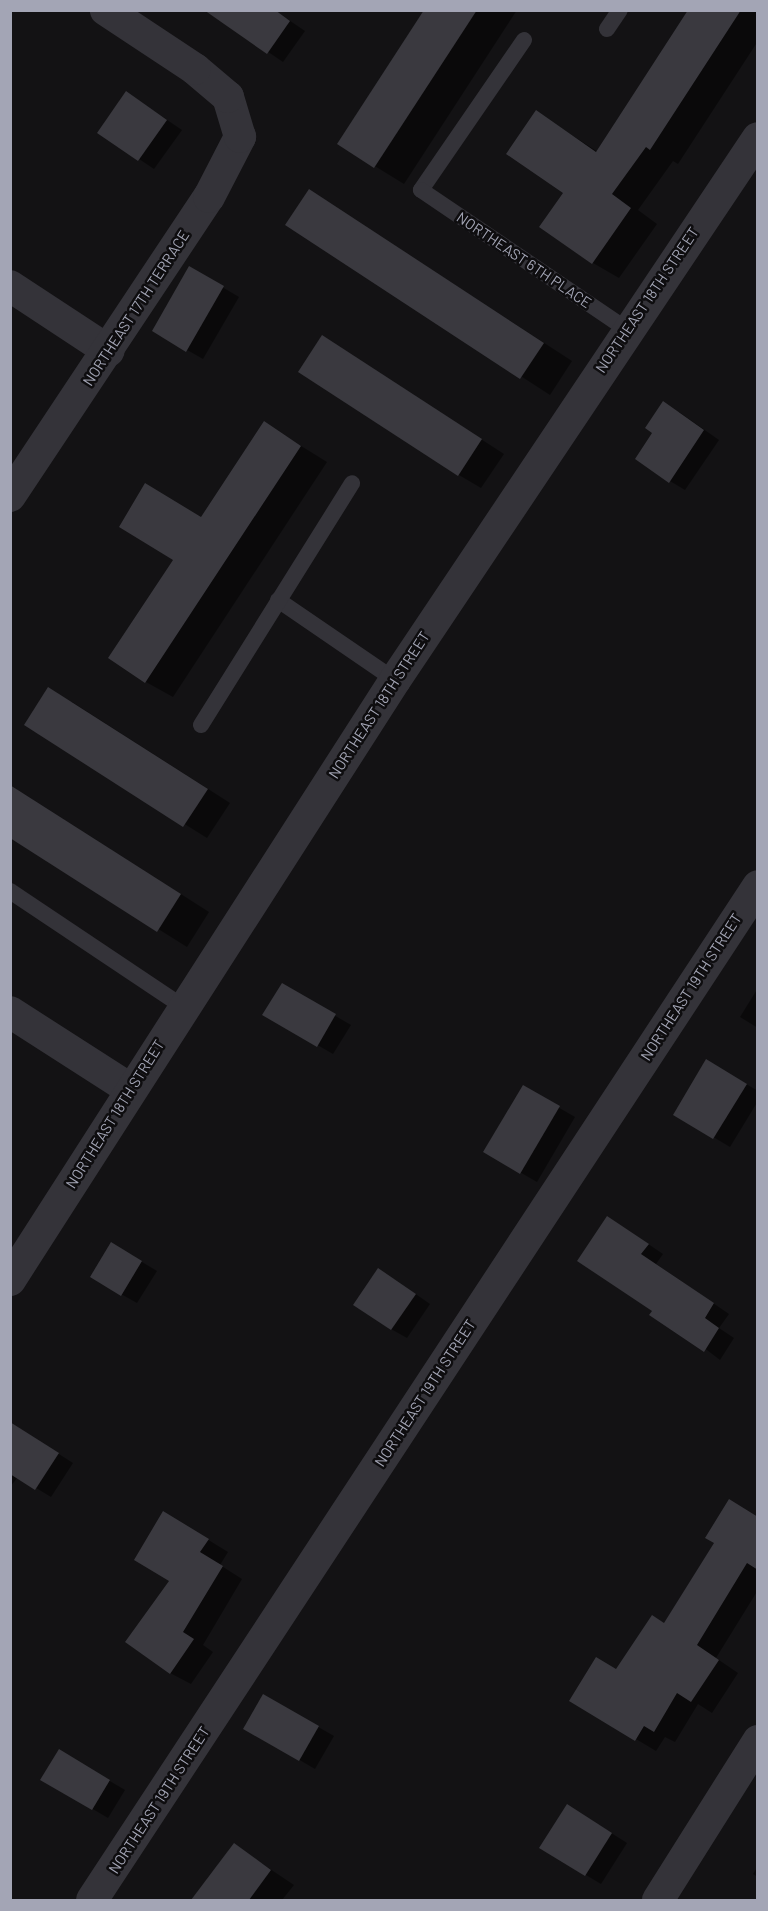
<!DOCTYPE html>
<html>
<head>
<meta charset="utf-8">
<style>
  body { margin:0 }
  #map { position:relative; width:768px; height:1911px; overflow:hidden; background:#131214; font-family:Barlow,sans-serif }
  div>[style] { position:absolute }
  .shadow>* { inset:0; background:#0007 }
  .building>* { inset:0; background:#3a393f }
  .lane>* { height:16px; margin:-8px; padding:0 8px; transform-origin:8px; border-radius:8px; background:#343339 }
  .street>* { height:32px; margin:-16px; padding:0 16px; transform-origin:16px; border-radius:16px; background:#343339 }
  span { translate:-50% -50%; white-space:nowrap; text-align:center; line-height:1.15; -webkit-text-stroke:5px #0e0d0f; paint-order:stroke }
  .street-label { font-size:15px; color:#a3a5b5 }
  .frame { position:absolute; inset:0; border:12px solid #a3a5b5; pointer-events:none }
</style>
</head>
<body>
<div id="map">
  <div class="shadow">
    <i style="clip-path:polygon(207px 10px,274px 10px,305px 31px,283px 62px)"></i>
    <i style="clip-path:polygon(426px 10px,517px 10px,404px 184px,339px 144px)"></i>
    <i style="clip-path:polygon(690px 10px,758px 10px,758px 41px,678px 164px,673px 161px,638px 210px,657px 224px,619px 278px,593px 263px,536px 112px,598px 152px)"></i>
    <i style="clip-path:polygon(127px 93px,182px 130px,154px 169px,99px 132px)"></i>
    <i style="clip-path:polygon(310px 191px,572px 361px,550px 395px,287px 225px)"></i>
    <i style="clip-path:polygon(190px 268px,239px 297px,203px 359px,154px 331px)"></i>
    <i style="clip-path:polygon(345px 351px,504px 454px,481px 488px,459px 475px)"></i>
    <i style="clip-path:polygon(679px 412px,719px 440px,685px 490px,670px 481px)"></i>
    <i style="clip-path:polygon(264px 423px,327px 462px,173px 697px,146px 682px,202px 518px)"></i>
    <i style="clip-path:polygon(72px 702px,230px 803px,207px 838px,26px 725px)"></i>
    <i style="clip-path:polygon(10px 785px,209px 912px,187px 947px,10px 836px)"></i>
    <i style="clip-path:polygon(282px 985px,351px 1025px,333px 1054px,264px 1014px)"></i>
    <i style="clip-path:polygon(758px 988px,758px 1028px,740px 1017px)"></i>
    <i style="clip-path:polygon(707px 1061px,758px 1091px,758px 1101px,730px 1147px,675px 1114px)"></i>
    <i style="clip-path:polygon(523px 1087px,575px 1117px,537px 1182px,485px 1152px)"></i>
    <i style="clip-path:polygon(623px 1227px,663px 1254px,656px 1264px,729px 1314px,719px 1328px,734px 1338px,720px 1360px,655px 1310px)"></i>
    <i style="clip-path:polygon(127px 1253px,157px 1271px,137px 1303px,121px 1294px)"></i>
    <i style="clip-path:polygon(394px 1279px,430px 1304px,407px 1338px,391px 1329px)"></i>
    <i style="clip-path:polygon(10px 1423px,73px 1463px,51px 1497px,18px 1477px,10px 1487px)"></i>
    <i style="clip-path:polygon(758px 1517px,758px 1590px,716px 1658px,738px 1673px,712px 1713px,698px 1704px,675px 1742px,665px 1737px,656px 1751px,636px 1739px,616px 1670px,665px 1624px)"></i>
    <i style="clip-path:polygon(184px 1525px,228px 1552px,220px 1565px,242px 1579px,203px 1645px,213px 1652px,191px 1684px,170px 1673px,171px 1581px)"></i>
    <i style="clip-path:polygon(264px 1696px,334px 1736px,315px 1769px,245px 1728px)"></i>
    <i style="clip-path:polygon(59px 1751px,125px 1790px,108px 1818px,42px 1779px)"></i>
    <i style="clip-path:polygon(583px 1815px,627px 1843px,601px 1884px,586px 1875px)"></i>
    <i style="clip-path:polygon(234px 1845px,294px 1885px,282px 1900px,193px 1900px)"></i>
    <i style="clip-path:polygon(758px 1866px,758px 1877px,753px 1874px)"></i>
  </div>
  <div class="building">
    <i style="clip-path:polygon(204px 10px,275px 10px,290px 21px,267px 54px)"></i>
    <i style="clip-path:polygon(424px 10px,477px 10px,374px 168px,337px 144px)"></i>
    <i style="clip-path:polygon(688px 10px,741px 10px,650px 150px,646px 147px,612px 194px,631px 208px,592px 264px,539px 227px,563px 193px,506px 154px,536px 110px,596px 152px)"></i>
    <i style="clip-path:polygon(126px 91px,167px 120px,138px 161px,97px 133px)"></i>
    <i style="clip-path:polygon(309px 189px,544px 343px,520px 379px,285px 225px)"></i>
    <i style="clip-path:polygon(189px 266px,224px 286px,186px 352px,152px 331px)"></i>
    <i style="clip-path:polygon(322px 335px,482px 439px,458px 476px,298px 372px)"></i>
    <i style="clip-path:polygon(663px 401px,704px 430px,669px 483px,635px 459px,652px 433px,645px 428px)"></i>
    <i style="clip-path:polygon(264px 421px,301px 446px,145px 683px,108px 658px,173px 560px,119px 527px,145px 483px,201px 517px)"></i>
    <i style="clip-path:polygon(48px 687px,208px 789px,183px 827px,24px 725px)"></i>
    <i style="clip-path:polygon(10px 785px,181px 894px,157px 932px,10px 838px)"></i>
    <i style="clip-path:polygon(282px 983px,336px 1014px,317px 1047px,262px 1015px)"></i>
    <i style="clip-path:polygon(706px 1059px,747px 1084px,713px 1139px,673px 1115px)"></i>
    <i style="clip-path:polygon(523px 1085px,560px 1106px,520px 1174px,483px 1152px)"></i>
    <i style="clip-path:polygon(607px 1216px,649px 1244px,641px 1254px,714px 1303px,705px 1318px,719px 1328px,704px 1352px,649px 1315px,652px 1311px,577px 1261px)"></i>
    <i style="clip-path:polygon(111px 1242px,142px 1261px,121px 1296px,90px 1277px)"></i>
    <i style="clip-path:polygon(378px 1268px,416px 1294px,391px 1330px,353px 1305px)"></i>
    <i style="clip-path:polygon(10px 1422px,59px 1453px,35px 1490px,10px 1474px)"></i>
    <i style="clip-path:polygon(729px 1499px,758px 1517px,758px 1570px,747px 1563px,697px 1645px,719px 1660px,691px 1702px,677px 1693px,654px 1732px,644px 1726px,635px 1741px,569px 1701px,596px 1657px,616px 1669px,652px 1615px,664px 1623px,714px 1543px,705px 1538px)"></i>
    <i style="clip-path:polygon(163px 1511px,209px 1539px,200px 1552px,223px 1566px,183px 1632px,194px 1639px,170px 1674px,125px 1642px,169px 1581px,134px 1560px)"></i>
    <i style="clip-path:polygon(263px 1694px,319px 1726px,299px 1761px,243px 1729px)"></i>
    <i style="clip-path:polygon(59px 1749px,110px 1780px,92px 1810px,40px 1780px)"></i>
    <i style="clip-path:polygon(567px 1804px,612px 1833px,585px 1876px,539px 1848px)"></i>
    <i style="clip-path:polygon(234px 1843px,271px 1870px,249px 1900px,191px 1900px)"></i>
  </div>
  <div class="lane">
    <i style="left:607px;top:29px;width:23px;rotate:-56deg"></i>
    <i style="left:524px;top:40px;width:182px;rotate:124.5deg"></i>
    <i style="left:421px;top:190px;width:248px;rotate:34.1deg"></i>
    <i style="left:278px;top:600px;width:142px;rotate:34.4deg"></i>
    <i style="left:201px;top:725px;width:285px;rotate:-58deg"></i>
    <i style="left:10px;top:891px;width:208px;rotate:33.8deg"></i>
  </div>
  <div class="street">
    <i style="left:10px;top:286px;width:118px;rotate:33.3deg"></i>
    <i style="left:10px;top:496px;width:359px;rotate:-56.4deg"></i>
    <i style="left:209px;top:197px;width:68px;rotate:-62.7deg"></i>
    <i style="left:240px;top:137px;width:42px;rotate:-106.7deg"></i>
    <i style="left:228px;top:97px;width:43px;rotate:-139.7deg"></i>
    <i style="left:195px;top:69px;width:107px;rotate:-146.5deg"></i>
    <i style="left:10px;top:1012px;width:143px;rotate:32.7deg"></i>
    <i style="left:10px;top:1280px;width:713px;rotate:-57.31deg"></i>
    <i style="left:395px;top:680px;width:652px;rotate:-56.19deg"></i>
    <i style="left:92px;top:1900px;width:1213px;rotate:-56.7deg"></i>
    <i style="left:658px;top:1900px;width:188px;rotate:-57.8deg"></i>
  </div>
  <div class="street-label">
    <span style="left:524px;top:260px;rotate:34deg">NORTHEAST 6TH PLACE</span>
    <span style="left:647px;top:300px;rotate:-56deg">NORTHEAST 18TH STREET</span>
    <span style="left:136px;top:308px;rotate:-57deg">NORTHEAST 17TH TERRACE</span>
    <span style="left:379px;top:705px;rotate:-57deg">NORTHEAST 18TH STREET</span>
    <span style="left:691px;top:987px;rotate:-57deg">NORTHEAST 19TH STREET</span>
    <span style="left:115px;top:1114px;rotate:-58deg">NORTHEAST 18TH STREET</span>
    <span style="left:425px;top:1393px;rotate:-57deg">NORTHEAST 19TH STREET</span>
    <span style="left:159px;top:1800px;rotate:-57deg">NORTHEAST 19TH STREET</span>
  </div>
  <div class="frame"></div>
</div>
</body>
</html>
